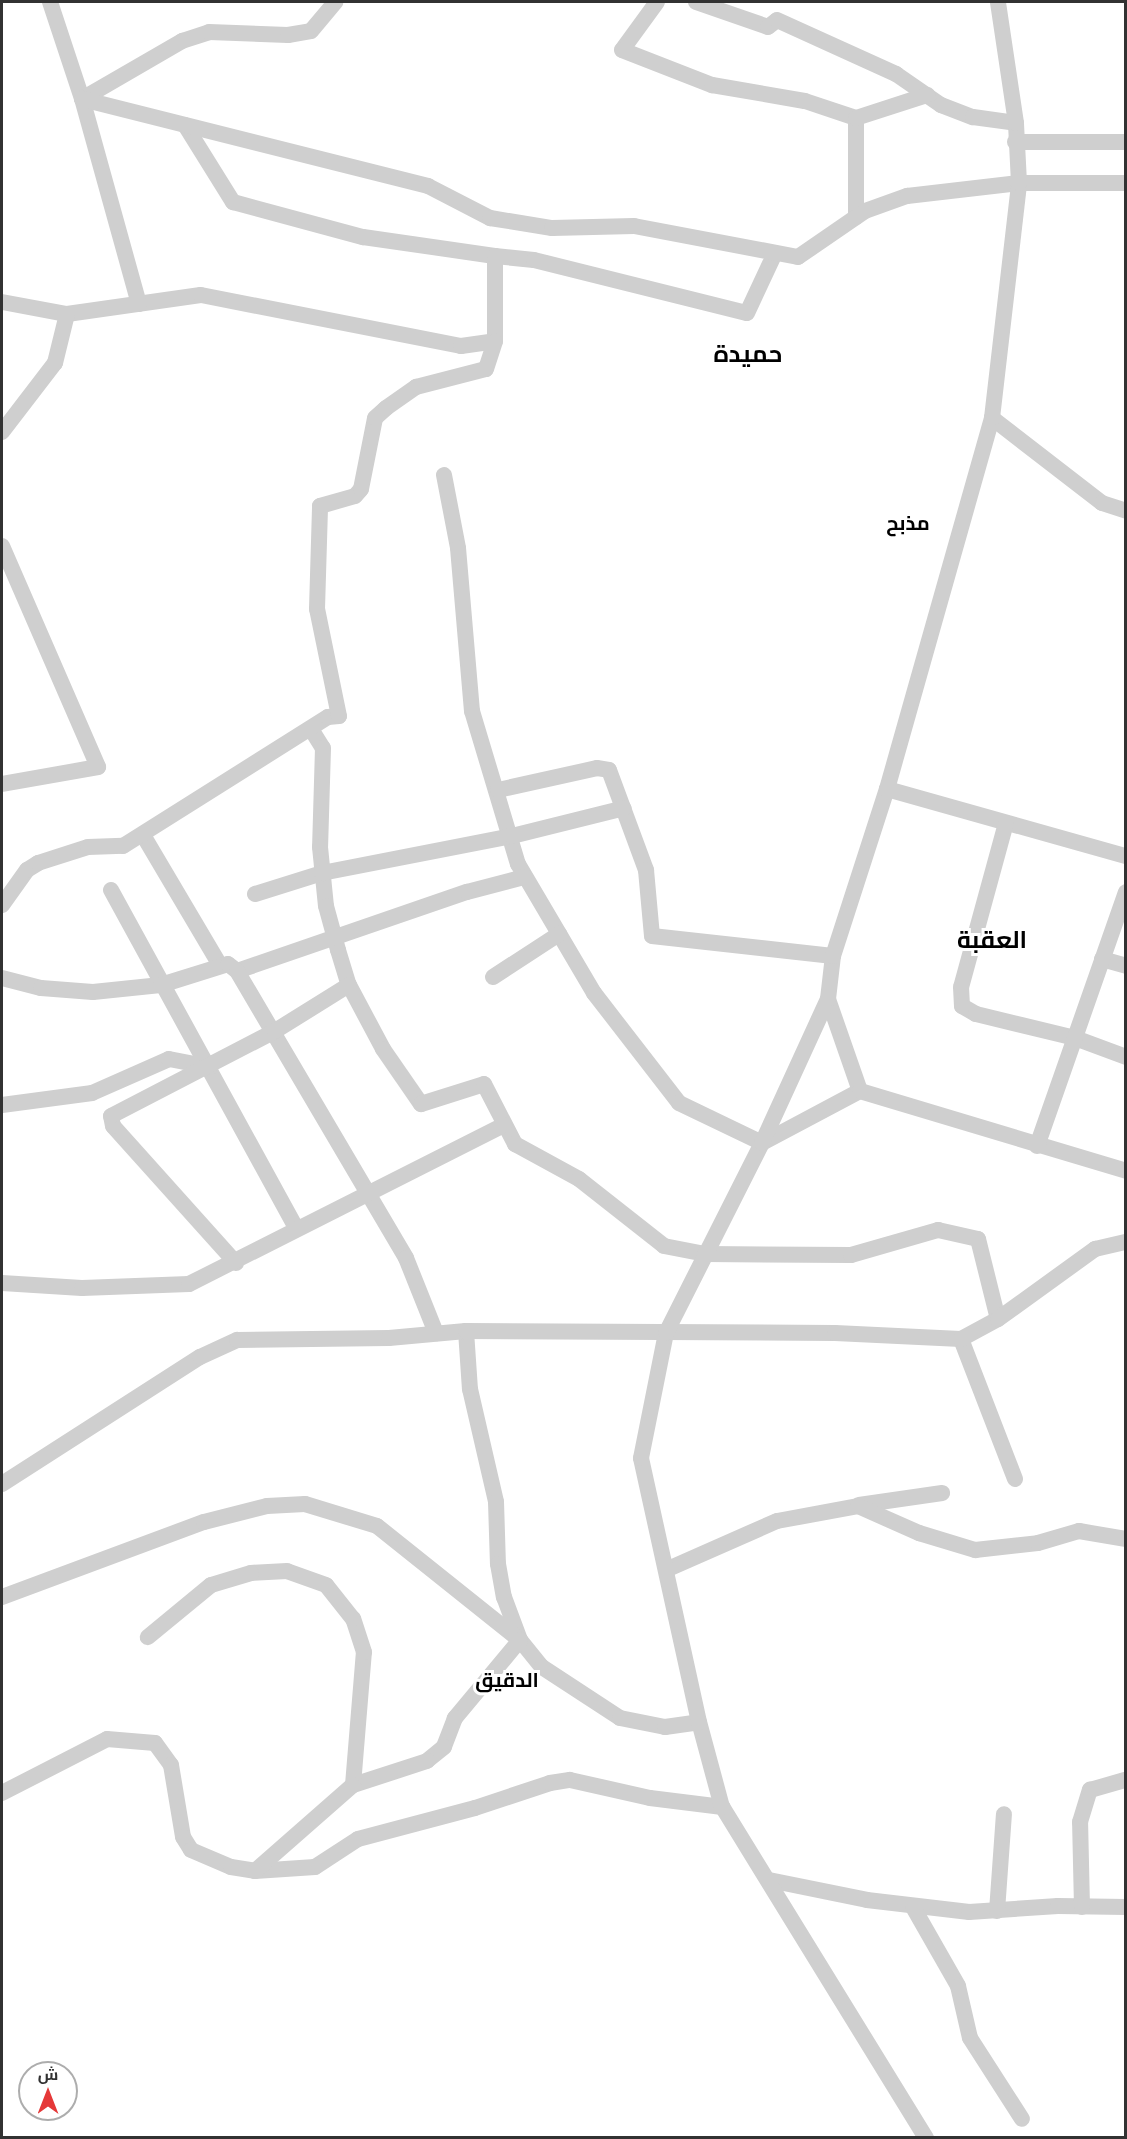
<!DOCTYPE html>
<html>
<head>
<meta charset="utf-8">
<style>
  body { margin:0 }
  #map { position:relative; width:1127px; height:2139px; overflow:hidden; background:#fff; font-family:Poppins,Cairo,sans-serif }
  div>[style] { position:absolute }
  .street>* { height:16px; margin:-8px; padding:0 8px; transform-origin:8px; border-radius:8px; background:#cfcfcf }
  span { translate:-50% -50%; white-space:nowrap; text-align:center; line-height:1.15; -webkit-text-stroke:6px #fff; paint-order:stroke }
  .neighbourhood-label { font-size:20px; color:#000; font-weight:700 }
  .district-label { font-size:24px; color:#000; font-weight:700 }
  .frame { position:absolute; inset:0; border:3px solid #323232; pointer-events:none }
  .north { position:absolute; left:18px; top:2061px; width:60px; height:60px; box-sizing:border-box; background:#fff; border:2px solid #adadad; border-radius:50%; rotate:0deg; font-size:16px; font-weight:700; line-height:24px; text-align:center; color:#323232 }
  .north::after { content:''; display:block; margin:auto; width:21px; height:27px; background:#e53838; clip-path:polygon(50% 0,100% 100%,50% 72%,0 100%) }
</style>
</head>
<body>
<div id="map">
  <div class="street">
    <i style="left:50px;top:2px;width:102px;rotate:71.7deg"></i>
    <i style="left:82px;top:99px;width:116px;rotate:-30.1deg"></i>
    <i style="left:182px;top:41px;width:28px;rotate:-18deg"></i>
    <i style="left:209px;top:32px;width:79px;rotate:2.2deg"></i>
    <i style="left:288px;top:35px;width:23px;rotate:-10deg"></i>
    <i style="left:311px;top:31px;width:38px;rotate:-50deg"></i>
    <i style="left:657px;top:2px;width:59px;rotate:126.1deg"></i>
    <i style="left:622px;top:50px;width:97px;rotate:21.3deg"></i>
    <i style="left:712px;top:85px;width:94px;rotate:9.8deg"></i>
    <i style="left:805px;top:101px;width:54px;rotate:18.4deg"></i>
    <i style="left:696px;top:2px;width:76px;rotate:19.1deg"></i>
    <i style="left:768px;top:27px;width:11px;rotate:-38deg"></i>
    <i style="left:777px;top:20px;width:131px;rotate:24.4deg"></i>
    <i style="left:896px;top:74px;width:55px;rotate:34.6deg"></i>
    <i style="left:941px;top:105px;width:34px;rotate:21deg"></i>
    <i style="left:973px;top:117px;width:43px;rotate:7.9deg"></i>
    <i style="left:185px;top:125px;width:91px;rotate:58.1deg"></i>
    <i style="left:233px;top:202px;width:135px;rotate:15.1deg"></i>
    <i style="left:363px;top:237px;width:133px;rotate:8.2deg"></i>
    <i style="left:1015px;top:142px;width:111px"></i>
    <i style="left:856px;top:217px;width:99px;rotate:-90deg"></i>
    <i style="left:856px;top:118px;width:75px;rotate:-17.9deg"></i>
    <i style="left:2px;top:302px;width:66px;rotate:10.5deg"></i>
    <i style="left:67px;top:314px;width:135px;rotate:-8.1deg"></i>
    <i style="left:201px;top:295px;width:265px;rotate:11.1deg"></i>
    <i style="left:461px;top:346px;width:34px;rotate:-8deg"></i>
    <i style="left:495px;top:341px;width:85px;rotate:-90deg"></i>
    <i style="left:495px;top:256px;width:39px;rotate:6deg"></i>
    <i style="left:534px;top:260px;width:219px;rotate:14deg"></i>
    <i style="left:747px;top:313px;width:64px;rotate:-65deg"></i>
    <i style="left:139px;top:304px;width:213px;rotate:-105.5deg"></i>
    <i style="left:82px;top:99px;width:357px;rotate:14.1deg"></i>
    <i style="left:428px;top:186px;width:70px;rotate:27.3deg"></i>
    <i style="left:490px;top:218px;width:63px;rotate:9.2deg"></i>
    <i style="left:552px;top:228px;width:82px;rotate:-1.4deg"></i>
    <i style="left:634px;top:226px;width:167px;rotate:10.7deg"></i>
    <i style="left:798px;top:257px;width:81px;rotate:-34.5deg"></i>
    <i style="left:865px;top:211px;width:45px;rotate:-19.7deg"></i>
    <i style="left:907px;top:196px;width:113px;rotate:-6.6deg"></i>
    <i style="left:1019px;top:183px;width:107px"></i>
    <i style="left:992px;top:418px;width:139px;rotate:37.7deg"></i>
    <i style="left:1102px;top:503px;width:25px;rotate:18deg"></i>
    <i style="left:2px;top:432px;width:87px;rotate:-52.5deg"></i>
    <i style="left:55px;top:363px;width:50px;rotate:-76.2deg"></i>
    <i style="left:444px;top:475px;width:74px;rotate:79.1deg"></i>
    <i style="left:458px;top:548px;width:164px;rotate:85.1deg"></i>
    <i style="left:472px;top:711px;width:160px;rotate:73.3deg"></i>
    <i style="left:518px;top:864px;width:150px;rotate:59.5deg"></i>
    <i style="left:594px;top:993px;width:139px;rotate:52.3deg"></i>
    <i style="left:679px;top:1103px;width:92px;rotate:25.7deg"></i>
    <i style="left:762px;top:1143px;width:111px;rotate:-28deg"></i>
    <i style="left:860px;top:1091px;width:97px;rotate:-109.2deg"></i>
    <i style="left:2px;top:546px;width:241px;rotate:66.5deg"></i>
    <i style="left:98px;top:767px;width:97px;rotate:170deg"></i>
    <i style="left:311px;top:729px;width:22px;rotate:58deg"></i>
    <i style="left:323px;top:748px;width:99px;rotate:91.7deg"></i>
    <i style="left:320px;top:847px;width:59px;rotate:84.2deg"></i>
    <i style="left:326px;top:906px;width:46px;rotate:74.7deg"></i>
    <i style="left:338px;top:950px;width:37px;rotate:73deg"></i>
    <i style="left:349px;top:985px;width:72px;rotate:62deg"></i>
    <i style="left:383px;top:1049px;width:67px;rotate:55.4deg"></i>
    <i style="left:421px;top:1104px;width:66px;rotate:-17.6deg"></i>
    <i style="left:484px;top:1084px;width:68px;rotate:62.7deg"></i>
    <i style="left:515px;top:1144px;width:73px;rotate:28.7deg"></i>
    <i style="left:579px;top:1179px;width:108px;rotate:38.2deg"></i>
    <i style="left:664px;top:1246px;width:42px;rotate:11deg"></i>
    <i style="left:705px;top:1254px;width:146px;rotate:0.4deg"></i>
    <i style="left:851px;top:1255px;width:91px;rotate:-16deg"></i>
    <i style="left:938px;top:1230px;width:41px;rotate:12.7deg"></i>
    <i style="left:978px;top:1239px;width:82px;rotate:76deg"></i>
    <i style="left:887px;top:789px;width:248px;rotate:15.7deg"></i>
    <i style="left:498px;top:790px;width:101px;rotate:-12.5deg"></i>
    <i style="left:597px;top:768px;width:12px;rotate:9deg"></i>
    <i style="left:609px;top:770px;width:107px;rotate:69.7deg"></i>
    <i style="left:646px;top:870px;width:66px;rotate:84.8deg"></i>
    <i style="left:652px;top:936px;width:182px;rotate:6.3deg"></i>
    <i style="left:1006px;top:823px;width:170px;rotate:105.3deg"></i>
    <i style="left:961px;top:987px;width:19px;rotate:87deg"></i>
    <i style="left:962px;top:1006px;width:16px;rotate:30deg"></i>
    <i style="left:976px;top:1014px;width:102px;rotate:13.6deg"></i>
    <i style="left:1075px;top:1038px;width:54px;rotate:20.4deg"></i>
    <i style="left:143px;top:835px;width:151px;rotate:59.4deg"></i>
    <i style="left:111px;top:890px;width:385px;rotate:61.3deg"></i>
    <i style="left:255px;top:894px;width:70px;rotate:-17.4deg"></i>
    <i style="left:322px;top:873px;width:194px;rotate:-11deg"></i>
    <i style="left:512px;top:836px;width:115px;rotate:-14deg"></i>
    <i style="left:2px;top:905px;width:43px;rotate:-54.5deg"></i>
    <i style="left:27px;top:870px;width:13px;rotate:-32deg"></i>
    <i style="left:38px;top:863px;width:52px;rotate:-17.7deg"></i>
    <i style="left:88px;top:847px;width:35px;rotate:-2deg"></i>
    <i style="left:123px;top:846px;width:242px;rotate:-32.2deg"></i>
    <i style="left:328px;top:717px;width:11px;rotate:-5deg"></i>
    <i style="left:339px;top:716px;width:109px;rotate:-101.6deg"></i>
    <i style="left:317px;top:609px;width:103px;rotate:-88.3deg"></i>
    <i style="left:320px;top:506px;width:36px;rotate:-16deg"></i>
    <i style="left:355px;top:496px;width:9px;rotate:-49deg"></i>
    <i style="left:361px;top:489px;width:72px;rotate:-78.8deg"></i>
    <i style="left:375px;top:418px;width:15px;rotate:-42deg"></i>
    <i style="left:386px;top:408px;width:37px;rotate:-35deg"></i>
    <i style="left:416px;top:387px;width:72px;rotate:-14.4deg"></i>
    <i style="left:486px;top:369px;width:29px;rotate:-72deg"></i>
    <i style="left:1102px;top:959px;width:25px;rotate:16deg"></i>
    <i style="left:237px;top:971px;width:243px;rotate:-19deg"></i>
    <i style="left:467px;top:892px;width:59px;rotate:-14.7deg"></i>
    <i style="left:493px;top:977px;width:79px;rotate:-33.1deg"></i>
    <i style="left:2px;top:978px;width:40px;rotate:14.4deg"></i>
    <i style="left:41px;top:988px;width:52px;rotate:4.4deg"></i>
    <i style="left:93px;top:992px;width:68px;rotate:-5.9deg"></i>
    <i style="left:161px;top:985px;width:70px;rotate:-17.4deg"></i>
    <i style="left:228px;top:964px;width:11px;rotate:38deg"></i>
    <i style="left:237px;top:971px;width:333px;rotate:59.5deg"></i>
    <i style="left:406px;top:1258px;width:81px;rotate:68.2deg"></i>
    <i style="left:860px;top:1091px;width:278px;rotate:16.7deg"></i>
    <i style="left:2px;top:1105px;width:91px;rotate:-7.6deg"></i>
    <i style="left:92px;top:1093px;width:84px;rotate:-23.8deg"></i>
    <i style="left:169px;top:1059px;width:42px;rotate:11deg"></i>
    <i style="left:1037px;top:1146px;width:269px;rotate:-70.7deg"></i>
    <i style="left:236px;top:1263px;width:184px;rotate:-131.9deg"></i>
    <i style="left:113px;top:1126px;width:10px;rotate:-101deg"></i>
    <i style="left:111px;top:1116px;width:185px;rotate:-27.4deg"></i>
    <i style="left:275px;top:1031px;width:87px;rotate:-31.9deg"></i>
    <i style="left:2px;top:1283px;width:80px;rotate:3.6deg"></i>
    <i style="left:82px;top:1288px;width:107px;rotate:-2.1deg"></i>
    <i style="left:189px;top:1284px;width:353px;rotate:-26.8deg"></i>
    <i style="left:466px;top:1331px;width:58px;rotate:86.1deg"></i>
    <i style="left:470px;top:1389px;width:116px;rotate:77deg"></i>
    <i style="left:496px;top:1502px;width:62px;rotate:88.2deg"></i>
    <i style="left:498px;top:1564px;width:34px;rotate:80deg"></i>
    <i style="left:504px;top:1597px;width:46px;rotate:69.6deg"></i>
    <i style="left:520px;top:1640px;width:35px;rotate:51deg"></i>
    <i style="left:542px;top:1667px;width:93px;rotate:33.2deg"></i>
    <i style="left:620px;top:1718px;width:46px;rotate:11.3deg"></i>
    <i style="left:665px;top:1727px;width:34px;rotate:-8deg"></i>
    <i style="left:961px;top:1339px;width:150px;rotate:68.9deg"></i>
    <i style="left:2px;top:1484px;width:235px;rotate:-32.7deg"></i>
    <i style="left:200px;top:1357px;width:41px;rotate:-24.7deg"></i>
    <i style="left:237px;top:1340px;width:152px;rotate:-0.8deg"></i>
    <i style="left:389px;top:1338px;width:77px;rotate:-5.2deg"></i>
    <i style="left:466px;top:1331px;width:369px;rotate:0.3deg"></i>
    <i style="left:835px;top:1333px;width:126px;rotate:2.7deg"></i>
    <i style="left:961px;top:1339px;width:42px;rotate:-28.4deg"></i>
    <i style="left:998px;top:1319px;width:120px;rotate:-35.8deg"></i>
    <i style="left:1095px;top:1249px;width:32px;rotate:-13deg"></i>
    <i style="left:859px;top:1505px;width:84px;rotate:-8.2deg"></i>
    <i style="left:668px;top:1569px;width:119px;rotate:-23.8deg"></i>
    <i style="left:777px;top:1521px;width:82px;rotate:-10.5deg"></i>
    <i style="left:858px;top:1506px;width:67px;rotate:23.9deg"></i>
    <i style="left:919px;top:1533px;width:59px;rotate:16.9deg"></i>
    <i style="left:975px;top:1550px;width:63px;rotate:-6.3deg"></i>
    <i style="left:1038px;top:1543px;width:43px;rotate:-16.3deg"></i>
    <i style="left:1079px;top:1531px;width:48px;rotate:9.7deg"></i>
    <i style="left:2px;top:1597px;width:215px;rotate:-20.4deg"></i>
    <i style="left:204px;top:1522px;width:65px;rotate:-14.3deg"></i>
    <i style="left:267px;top:1506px;width:38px;rotate:-3deg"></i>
    <i style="left:305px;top:1504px;width:75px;rotate:17deg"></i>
    <i style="left:377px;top:1526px;width:183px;rotate:38.6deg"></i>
    <i style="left:520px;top:1640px;width:102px;rotate:129.8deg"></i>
    <i style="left:455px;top:1718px;width:31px;rotate:111deg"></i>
    <i style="left:444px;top:1747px;width:22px;rotate:141deg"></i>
    <i style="left:427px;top:1761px;width:78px;rotate:162deg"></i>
    <i style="left:353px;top:1785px;width:133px;rotate:-85.3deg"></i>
    <i style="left:364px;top:1652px;width:35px;rotate:-108deg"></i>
    <i style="left:353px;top:1619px;width:43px;rotate:-128.5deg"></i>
    <i style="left:326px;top:1585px;width:41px;rotate:-160.3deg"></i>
    <i style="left:287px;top:1571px;width:36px;rotate:177deg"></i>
    <i style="left:251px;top:1573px;width:42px;rotate:163.3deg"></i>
    <i style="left:211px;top:1585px;width:82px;rotate:140.5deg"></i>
    <i style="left:2px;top:1793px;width:118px;rotate:-27.2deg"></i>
    <i style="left:107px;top:1739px;width:48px;rotate:4.8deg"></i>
    <i style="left:155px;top:1743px;width:27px;rotate:54deg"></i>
    <i style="left:171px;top:1765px;width:73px;rotate:80.5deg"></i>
    <i style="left:183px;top:1837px;width:15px;rotate:58deg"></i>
    <i style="left:191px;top:1850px;width:43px;rotate:23deg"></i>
    <i style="left:231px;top:1867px;width:24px;rotate:9deg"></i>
    <i style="left:255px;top:1871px;width:60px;rotate:-3.8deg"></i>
    <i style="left:315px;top:1867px;width:51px;rotate:-33.1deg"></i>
    <i style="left:358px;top:1839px;width:121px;rotate:-14.8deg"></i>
    <i style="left:475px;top:1808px;width:79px;rotate:-18.4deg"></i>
    <i style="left:550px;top:1783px;width:20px;rotate:-9deg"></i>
    <i style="left:570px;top:1780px;width:82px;rotate:12.7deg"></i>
    <i style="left:650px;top:1798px;width:73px;rotate:7.1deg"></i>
    <i style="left:255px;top:1871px;width:130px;rotate:-41.3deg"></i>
    <i style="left:769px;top:1880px;width:100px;rotate:11.5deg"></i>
    <i style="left:867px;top:1900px;width:103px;rotate:6.7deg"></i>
    <i style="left:969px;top:1912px;width:89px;rotate:-3.9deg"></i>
    <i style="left:1058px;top:1906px;width:68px;rotate:0.8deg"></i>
    <i style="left:913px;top:1907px;width:91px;rotate:60.3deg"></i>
    <i style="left:958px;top:1986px;width:53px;rotate:77deg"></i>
    <i style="left:970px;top:2038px;width:96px;rotate:57.3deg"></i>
    <i style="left:1082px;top:1907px;width:85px;rotate:-91.3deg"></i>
    <i style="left:1080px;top:1822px;width:34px;rotate:-73deg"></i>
    <i style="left:1090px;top:1790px;width:37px;rotate:-16deg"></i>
    <i style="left:997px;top:1911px;width:97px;rotate:-85.9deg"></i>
    <i style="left:926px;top:2138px;width:389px;rotate:-121.6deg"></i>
    <i style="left:722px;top:1807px;width:88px;rotate:-105.1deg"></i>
    <i style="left:699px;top:1722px;width:270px;rotate:-102.4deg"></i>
    <i style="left:641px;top:1458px;width:127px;rotate:-78.7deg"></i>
    <i style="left:666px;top:1333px;width:213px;rotate:-63.2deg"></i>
    <i style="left:762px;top:1143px;width:158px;rotate:-65.4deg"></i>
    <i style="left:828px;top:999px;width:43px;rotate:-83.4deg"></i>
    <i style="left:833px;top:956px;width:176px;rotate:-72.1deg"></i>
    <i style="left:887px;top:789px;width:386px;rotate:-74.2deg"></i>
    <i style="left:992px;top:418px;width:237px;rotate:-83.4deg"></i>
    <i style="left:1019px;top:183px;width:60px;rotate:-92.9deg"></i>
    <i style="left:1016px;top:123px;width:122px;rotate:-98.5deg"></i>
  </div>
  <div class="neighbourhood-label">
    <span style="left:908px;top:523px">مذبح</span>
    <span style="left:507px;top:1680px">الدقيق</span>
  </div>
  <div class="district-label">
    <span style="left:748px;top:354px">حميدة</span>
    <span style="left:992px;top:940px">العقبة</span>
  </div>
  <div class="frame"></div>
  <div class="north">ش</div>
</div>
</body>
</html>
